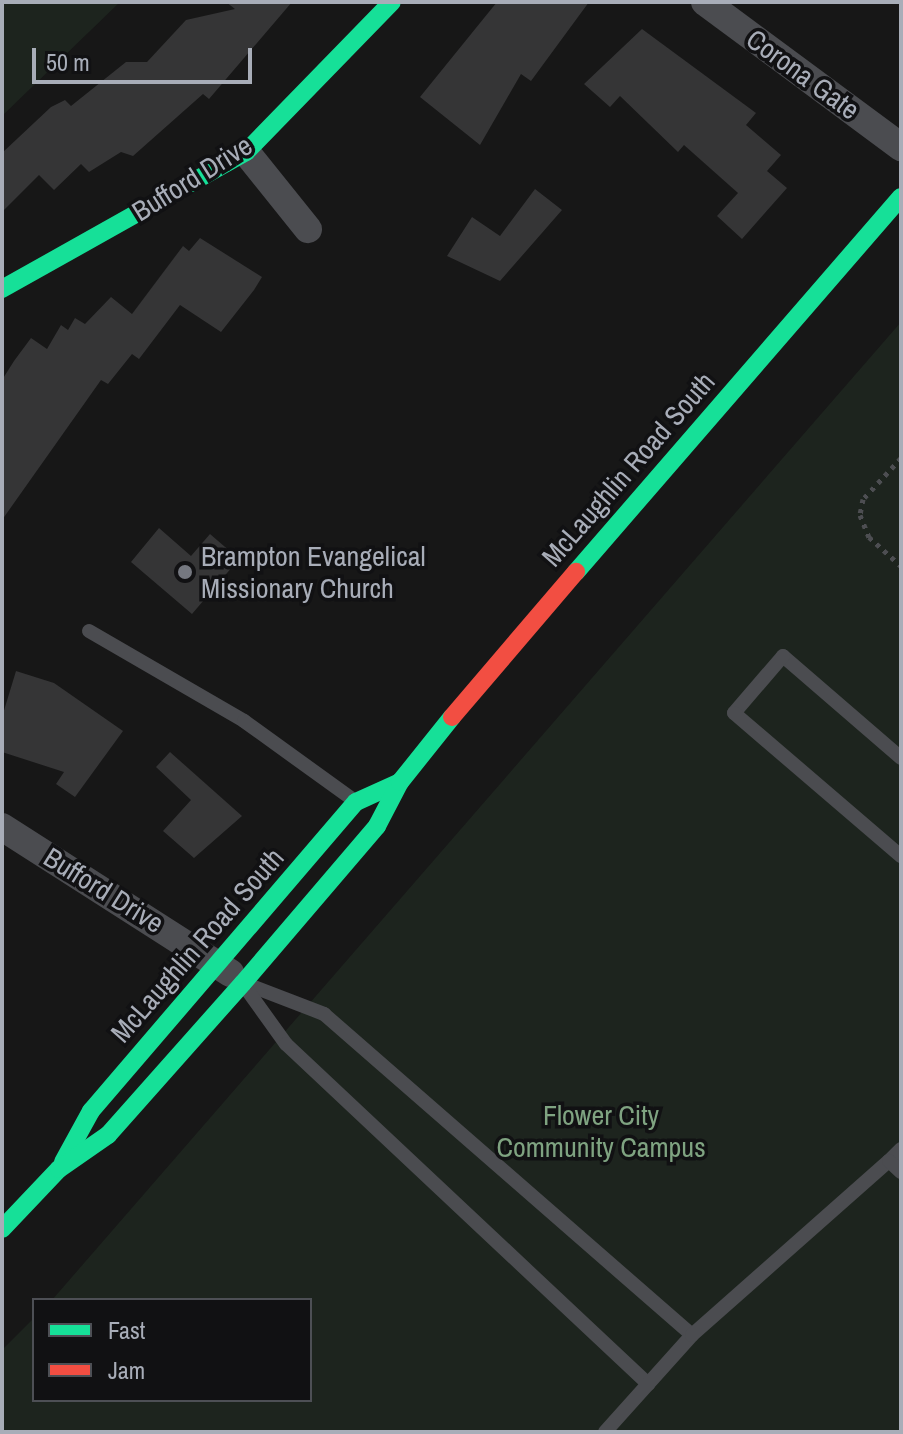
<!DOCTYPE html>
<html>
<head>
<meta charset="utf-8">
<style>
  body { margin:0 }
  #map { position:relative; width:903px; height:1434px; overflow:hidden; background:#171717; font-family:"Archivo Narrow",sans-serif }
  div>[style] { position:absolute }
  .green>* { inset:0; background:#1d241e }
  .building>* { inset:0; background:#353536 }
  .path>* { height:5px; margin-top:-2.5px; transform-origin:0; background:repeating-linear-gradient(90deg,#4d4e52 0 4px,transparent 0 10px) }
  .lane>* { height:14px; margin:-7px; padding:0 7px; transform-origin:7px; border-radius:7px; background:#4b4c50 }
  .street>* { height:28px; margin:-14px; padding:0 14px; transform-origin:14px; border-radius:14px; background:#4b4c50 }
  .fast>* { height:18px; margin:-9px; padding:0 9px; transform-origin:9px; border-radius:9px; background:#16e098 }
  .jam>* { height:18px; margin:-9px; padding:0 9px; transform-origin:9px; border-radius:9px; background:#f24e42 }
  .dots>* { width:22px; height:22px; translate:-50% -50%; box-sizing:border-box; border:4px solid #111113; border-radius:50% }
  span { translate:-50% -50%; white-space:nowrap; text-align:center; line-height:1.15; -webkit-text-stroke:7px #111113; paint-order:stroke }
  .street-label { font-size:28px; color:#a8adb8 }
  .poi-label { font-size:28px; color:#a8adb8 }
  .left { translate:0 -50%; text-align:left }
  .park-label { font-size:28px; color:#7fa381 }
  .frame { position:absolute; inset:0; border:4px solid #a8adb8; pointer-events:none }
  .legend { position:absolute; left:32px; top:1298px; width:280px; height:104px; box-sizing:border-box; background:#111113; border:2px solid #4d4f55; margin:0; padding:10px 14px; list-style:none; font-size:24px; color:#a8adb8 }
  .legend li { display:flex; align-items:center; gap:16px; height:40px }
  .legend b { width:40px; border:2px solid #4d4f55 }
  .scale { position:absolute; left:32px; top:48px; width:220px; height:36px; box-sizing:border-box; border:4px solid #a8adb8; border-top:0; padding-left:10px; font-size:24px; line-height:28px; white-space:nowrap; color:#a8adb8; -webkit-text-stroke:6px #111113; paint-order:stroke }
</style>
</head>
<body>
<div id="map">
  <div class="green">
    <i style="clip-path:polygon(2px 2px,120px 2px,2px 116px)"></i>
    <i style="clip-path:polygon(901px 322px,901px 1432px,2px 1432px,2px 1350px,34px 1318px,34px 1400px,310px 1400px,310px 1300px,52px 1300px)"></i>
  </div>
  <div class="building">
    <i style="clip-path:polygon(226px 2px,292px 2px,209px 99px,203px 94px,133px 156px,121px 152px,89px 172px,81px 164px,54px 190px,39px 175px,2px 212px,2px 153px,51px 107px,65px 100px,71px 106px,126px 62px,147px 62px,186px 20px,235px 9px)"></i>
    <i style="clip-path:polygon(497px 2px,589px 2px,531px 81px,521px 74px,480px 145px,420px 97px)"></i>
    <i style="clip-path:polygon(642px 29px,756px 113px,746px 125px,781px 155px,767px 171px,787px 188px,742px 239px,717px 216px,738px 193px,684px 145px,678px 152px,620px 96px,610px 107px,584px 84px)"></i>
    <i style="clip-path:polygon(535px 189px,562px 210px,500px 281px,447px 256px,472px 217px,500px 236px)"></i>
    <i style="clip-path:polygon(200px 238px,262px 277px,254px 290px,221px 332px,180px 305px,139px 359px,132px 354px,108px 384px,101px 380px,2px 520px,2px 380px,14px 361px,31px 338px,47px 349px,61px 325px,68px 330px,75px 318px,85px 324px,111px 297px,132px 314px,183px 246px,189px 251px)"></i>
    <i style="clip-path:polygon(159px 528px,191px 556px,210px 534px,239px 559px,192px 614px,131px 562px)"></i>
    <i style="clip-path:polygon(16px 671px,54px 683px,123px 731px,75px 797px,56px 784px,64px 772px,2px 752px,2px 717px)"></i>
    <i style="clip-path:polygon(170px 752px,242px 816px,194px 858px,163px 831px,191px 800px,156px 767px)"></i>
  </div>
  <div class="path">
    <i style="left:901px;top:458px;width:56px;rotate:132.8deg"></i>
    <i style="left:863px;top:499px;width:16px;rotate:101deg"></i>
    <i style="left:860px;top:515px;width:24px;rotate:68deg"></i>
    <i style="left:869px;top:537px;width:43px;rotate:42.2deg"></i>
  </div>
  <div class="lane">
    <i style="left:89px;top:631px;width:179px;rotate:30.1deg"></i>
    <i style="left:244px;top:721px;width:137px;rotate:35.8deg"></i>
    <i style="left:901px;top:758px;width:156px;rotate:-139.2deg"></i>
    <i style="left:783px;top:656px;width:75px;rotate:130.7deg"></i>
    <i style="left:734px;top:713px;width:220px;rotate:40.6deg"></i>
    <i style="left:246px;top:984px;width:84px;rotate:21deg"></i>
    <i style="left:324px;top:1014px;width:488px;rotate:41.1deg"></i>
    <i style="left:245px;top:987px;width:70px;rotate:54.3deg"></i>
    <i style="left:286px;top:1044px;width:497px;rotate:43.2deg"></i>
    <i style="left:889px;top:1161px;width:17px;rotate:-45deg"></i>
    <i style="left:605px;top:1432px;width:130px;rotate:-48.1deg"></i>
    <i style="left:692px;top:1335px;width:263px;rotate:-41.5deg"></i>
    <i style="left:889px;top:1161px;width:16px;rotate:43deg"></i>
  </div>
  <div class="street">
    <i style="left:705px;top:2px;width:244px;rotate:36.5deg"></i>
    <i style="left:246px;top:152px;width:99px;rotate:51.2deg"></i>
    <i style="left:2px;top:827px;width:271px;rotate:32.6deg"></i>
  </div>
  <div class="fast">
    <i style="left:2px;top:289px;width:280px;rotate:-29.3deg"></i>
    <i style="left:246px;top:152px;width:209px;rotate:-45.8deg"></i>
    <i style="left:576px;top:572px;width:496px;rotate:-49.1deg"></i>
    <i style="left:63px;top:1162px;width:58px;rotate:-61.2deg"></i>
    <i style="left:91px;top:1111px;width:407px;rotate:-49.4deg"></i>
    <i style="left:356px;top:802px;width:48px;rotate:-24.4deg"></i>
    <i style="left:2px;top:1229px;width:83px;rotate:-46.5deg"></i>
    <i style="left:59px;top:1169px;width:60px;rotate:-34.8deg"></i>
    <i style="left:108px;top:1135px;width:203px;rotate:-48.4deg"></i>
    <i style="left:243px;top:983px;width:206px;rotate:-49.5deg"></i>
    <i style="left:377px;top:826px;width:50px;rotate:-62.4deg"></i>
    <i style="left:400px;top:782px;width:83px;rotate:-51.3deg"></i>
  </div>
  <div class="jam">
    <i style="left:452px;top:717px;width:191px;rotate:-49.5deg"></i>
  </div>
  <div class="dots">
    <i style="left:185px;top:572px;background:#757880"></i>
  </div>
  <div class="street-label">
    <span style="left:803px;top:74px;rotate:36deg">Corona Gate</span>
    <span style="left:192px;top:178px;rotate:-32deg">Bufford Drive</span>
    <span style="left:628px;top:469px;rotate:-49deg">McLaughlin Road South</span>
    <span style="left:104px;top:890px;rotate:32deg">Bufford Drive</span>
    <span style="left:197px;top:945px;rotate:-49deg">McLaughlin Road South</span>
  </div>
  <div class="poi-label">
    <span class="left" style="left:201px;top:572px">Brampton Evangelical<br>Missionary Church</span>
  </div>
  <div class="park-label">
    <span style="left:601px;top:1131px">Flower City<br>Community Campus</span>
  </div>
  <div class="frame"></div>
  <ul class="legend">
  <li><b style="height:10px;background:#16e098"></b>Fast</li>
  <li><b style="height:10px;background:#f24e42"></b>Jam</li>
  </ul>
  <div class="scale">50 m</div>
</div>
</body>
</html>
